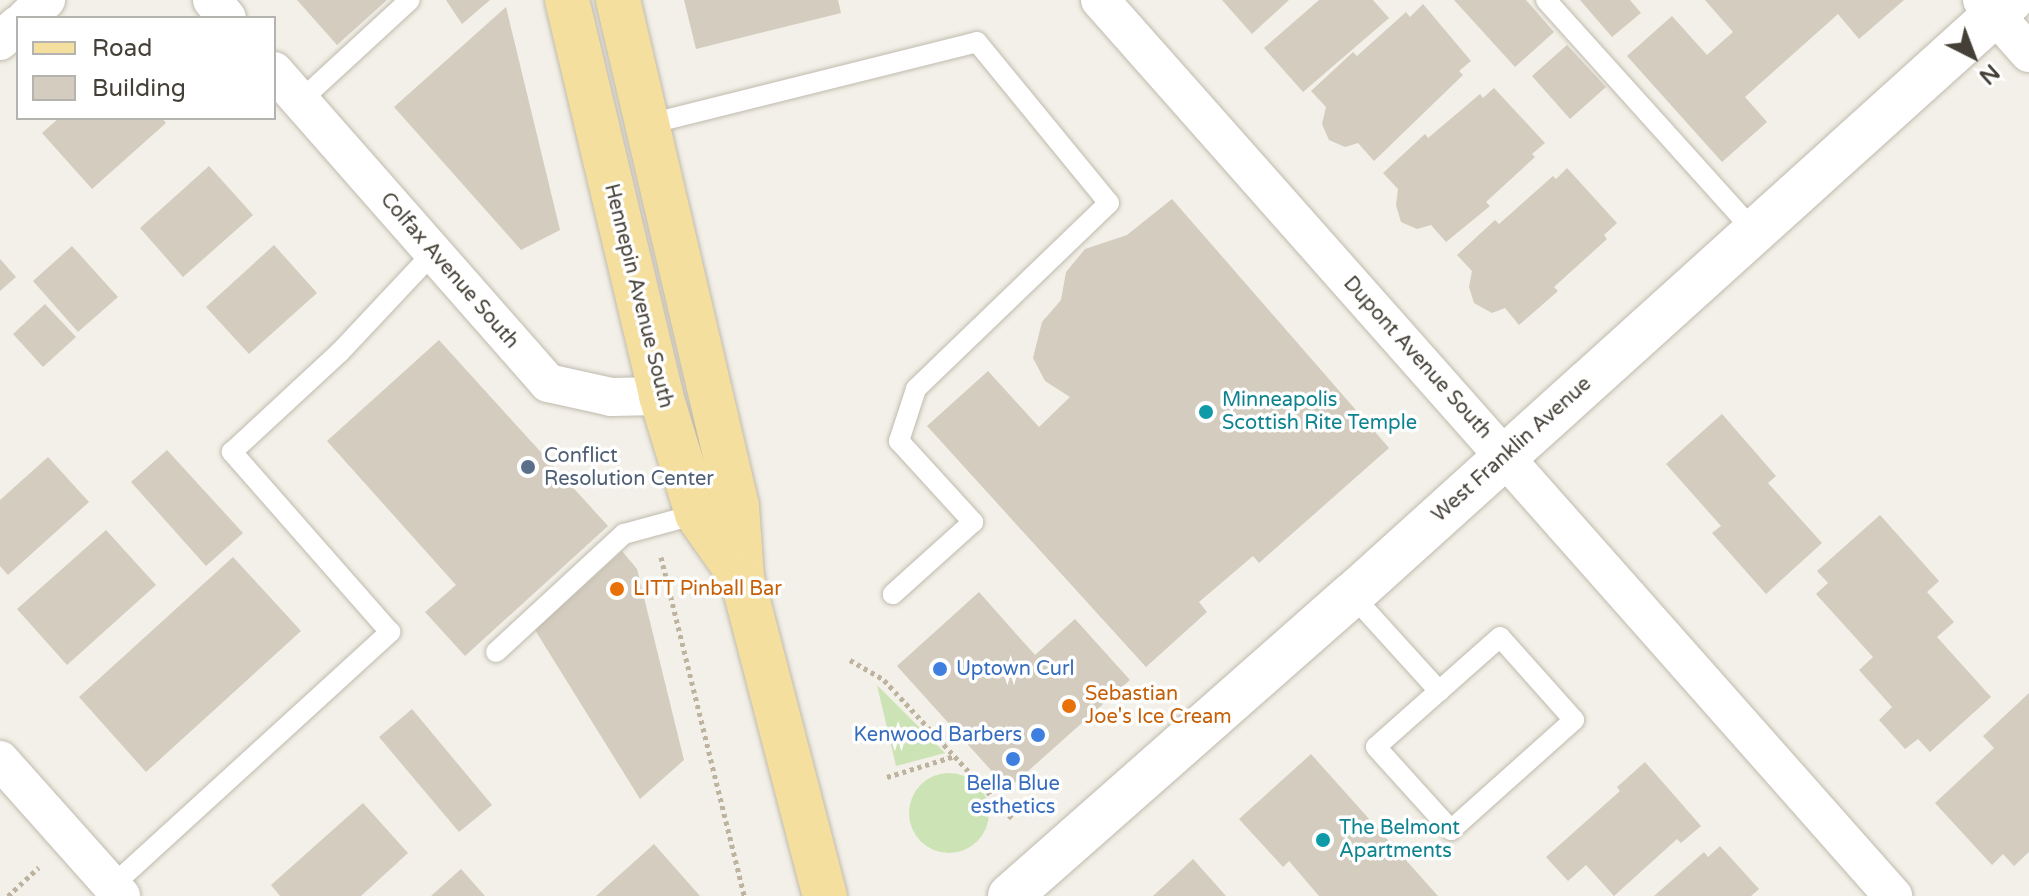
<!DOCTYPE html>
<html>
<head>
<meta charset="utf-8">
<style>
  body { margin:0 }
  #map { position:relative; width:2029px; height:896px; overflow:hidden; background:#f2f0e8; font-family:"Varela Round",sans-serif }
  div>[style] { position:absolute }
  .green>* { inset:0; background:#cce3b5 }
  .round { border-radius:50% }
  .building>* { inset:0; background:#d3ccbf }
  .path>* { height:5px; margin-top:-2.5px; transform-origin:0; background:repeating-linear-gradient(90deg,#bdb39e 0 4px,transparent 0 8px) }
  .roads { filter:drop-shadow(0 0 2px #c0baae) drop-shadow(0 0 2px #c0baae) }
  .service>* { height:20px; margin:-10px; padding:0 10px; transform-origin:10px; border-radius:10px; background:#fff }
  .minor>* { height:38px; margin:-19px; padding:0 19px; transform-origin:19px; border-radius:19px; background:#fff }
  .tertiary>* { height:44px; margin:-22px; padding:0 22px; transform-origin:22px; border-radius:22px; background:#fff }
  .primary>* { height:44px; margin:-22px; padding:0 22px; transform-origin:22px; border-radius:22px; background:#f5df9f }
  .dots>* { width:22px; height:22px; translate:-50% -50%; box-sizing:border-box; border:4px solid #fff; border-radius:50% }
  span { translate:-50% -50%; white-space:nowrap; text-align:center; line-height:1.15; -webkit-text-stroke:7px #fff; paint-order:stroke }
  .street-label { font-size:20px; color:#454037 }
  .culture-label { font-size:20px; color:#0d838f }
  .left { translate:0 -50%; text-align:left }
  .service-label { font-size:20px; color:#4e5e75 }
  .food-label { font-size:20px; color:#c56008 }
  .shop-label { font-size:20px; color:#366cbe }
  .right { translate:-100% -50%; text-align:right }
  .legend { position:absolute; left:16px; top:16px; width:260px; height:104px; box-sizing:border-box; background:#fff; border:2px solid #b5b3af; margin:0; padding:10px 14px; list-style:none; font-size:24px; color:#454037 }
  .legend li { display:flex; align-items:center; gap:16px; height:40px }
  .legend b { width:40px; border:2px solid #b5b3af }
  .north { position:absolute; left:1933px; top:16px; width:80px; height:80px; -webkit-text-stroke:6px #fff; paint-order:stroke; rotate:138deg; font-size:22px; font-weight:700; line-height:32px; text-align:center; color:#454037 }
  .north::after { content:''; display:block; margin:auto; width:28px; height:36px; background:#454037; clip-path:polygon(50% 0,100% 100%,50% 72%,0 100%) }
</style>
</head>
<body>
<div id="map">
  <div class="green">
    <i style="clip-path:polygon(877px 685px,945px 753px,896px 766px)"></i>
    <i class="round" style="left:909px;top:773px;width:80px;height:80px"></i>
  </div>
  <div class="building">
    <i style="clip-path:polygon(297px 0,387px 0,337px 45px)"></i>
    <i style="clip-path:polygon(446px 0,490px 0,462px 24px)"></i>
    <i style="clip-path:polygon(684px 0,838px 0,841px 13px,696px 49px)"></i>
    <i style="clip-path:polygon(1222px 0,1289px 0,1252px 34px)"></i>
    <i style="clip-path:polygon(1319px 0,1373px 0,1389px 18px,1303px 92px,1264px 48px)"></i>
    <i style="clip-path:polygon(1454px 0,1526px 0,1554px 32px,1515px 67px)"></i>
    <i style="clip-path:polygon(1580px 0,1630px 0,1641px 13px,1612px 37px)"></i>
    <i style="clip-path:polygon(1705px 0,1904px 0,1859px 39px,1838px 14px,1745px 97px,1767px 122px,1722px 162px,1627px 56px,1672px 16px,1707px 55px,1733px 32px)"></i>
    <i style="clip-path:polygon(1423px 4px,1471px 61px,1459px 71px,1463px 75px,1374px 161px,1358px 143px,1345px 147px,1329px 140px,1322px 124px,1326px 107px,1311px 91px,1353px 52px,1357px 56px,1406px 12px,1410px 17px)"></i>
    <i style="clip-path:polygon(506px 7px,560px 230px,521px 250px,394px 107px)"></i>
    <i style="clip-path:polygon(1567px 45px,1606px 87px,1570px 119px,1532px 76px)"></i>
    <i style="clip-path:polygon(1494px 88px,1545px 143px,1532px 154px,1535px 157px,1486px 202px,1490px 206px,1446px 242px,1431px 225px,1417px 229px,1401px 222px,1396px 205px,1398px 189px,1383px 173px,1425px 134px,1428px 138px,1480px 94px,1483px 98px)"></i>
    <i style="clip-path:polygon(59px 118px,162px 118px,166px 123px,92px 189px,42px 133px)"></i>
    <i style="clip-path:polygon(209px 166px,253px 215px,183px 277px,140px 228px)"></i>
    <i style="clip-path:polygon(1567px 168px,1617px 223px,1604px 235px,1607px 239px,1554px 287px,1558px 291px,1519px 325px,1505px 308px,1492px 313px,1474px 303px,1469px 287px,1472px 271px,1457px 255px,1495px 220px,1499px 224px,1553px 176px,1556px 179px)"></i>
    <i style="clip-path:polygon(1172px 199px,1389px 448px,1259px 563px,1253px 556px,1199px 602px,1207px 612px,1146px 667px,927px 426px,988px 371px,1039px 427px,1070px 397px,1045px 381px,1033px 358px,1042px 322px,1061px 300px,1066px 272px,1085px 249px,1127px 235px)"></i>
    <i style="clip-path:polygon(274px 245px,317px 293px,249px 354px,206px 307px)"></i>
    <i style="clip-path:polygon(72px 246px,118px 297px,78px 332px,33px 281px)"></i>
    <i style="clip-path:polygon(0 259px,16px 277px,0 291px)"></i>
    <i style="clip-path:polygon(45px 304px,76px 337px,43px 367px,13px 334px)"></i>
    <i style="clip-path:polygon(439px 340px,608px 526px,465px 656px,425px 612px,456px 585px,327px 441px)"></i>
    <i style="clip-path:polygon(1722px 414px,1776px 476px,1768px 483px,1822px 543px,1766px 594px,1712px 533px,1721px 526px,1666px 464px)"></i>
    <i style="clip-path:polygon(167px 450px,243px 533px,206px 566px,131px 482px)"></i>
    <i style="clip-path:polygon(48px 457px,89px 502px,8px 575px,0 566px,0 500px)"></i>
    <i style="clip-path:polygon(1880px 515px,1939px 581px,1927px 592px,1954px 622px,1937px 637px,1991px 697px,1930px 752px,1918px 739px,1905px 749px,1879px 720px,1892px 707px,1859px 670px,1873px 657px,1816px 594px,1828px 583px,1817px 571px)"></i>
    <i style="clip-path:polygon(106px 530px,156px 585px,67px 665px,17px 609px)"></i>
    <i style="clip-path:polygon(622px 551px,637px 569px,684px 760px,640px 799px,535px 630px)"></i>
    <i style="clip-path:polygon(233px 557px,301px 631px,146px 772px,79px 697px)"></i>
    <i style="clip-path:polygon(979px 592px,1035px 655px,1075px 619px,1130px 680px,1008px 789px,897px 666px)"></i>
    <i style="clip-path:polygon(2029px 693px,2029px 852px,2014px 866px,2003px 854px,1992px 865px,1935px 803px,1994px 748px,1983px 736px)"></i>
    <i style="clip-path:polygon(412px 709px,492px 805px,459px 832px,379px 737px)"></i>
    <i style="clip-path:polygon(1311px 754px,1438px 896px,1319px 896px,1289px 861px,1283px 867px,1239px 819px)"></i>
    <i style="clip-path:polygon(1645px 762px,1701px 826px,1681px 843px,1677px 839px,1614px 896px,1586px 865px,1568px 881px,1546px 857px,1620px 791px,1617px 787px)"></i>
    <i style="clip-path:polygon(363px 803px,408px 853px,361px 896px,280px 896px,271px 885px)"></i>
    <i style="clip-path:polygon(654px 844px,700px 896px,596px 896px)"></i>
    <i style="clip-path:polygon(1720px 846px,1759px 889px,1751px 896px,1654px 896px,1704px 852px,1708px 857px)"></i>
    <i style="clip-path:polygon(1193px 859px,1226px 896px,1153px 896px)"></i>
    <i style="clip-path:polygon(461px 869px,485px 896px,431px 896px)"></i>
  </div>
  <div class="path">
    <i style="left:661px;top:557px;width:349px;rotate:76.2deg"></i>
    <i style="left:850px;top:660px;width:39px;rotate:30deg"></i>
    <i style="left:884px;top:680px;width:188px;rotate:47.2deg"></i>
    <i style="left:887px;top:777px;width:71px;rotate:-17.2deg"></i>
    <i style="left:8px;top:896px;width:42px;rotate:-43.1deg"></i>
  </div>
  <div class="roads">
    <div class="service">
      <i style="left:1546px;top:0;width:311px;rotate:48deg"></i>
      <i style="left:300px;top:101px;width:149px;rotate:-42.6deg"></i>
      <i style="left:649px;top:124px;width:338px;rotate:-14deg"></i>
      <i style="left:977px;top:42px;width:208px;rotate:50.7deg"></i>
      <i style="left:1109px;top:203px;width:268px;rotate:136.1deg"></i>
      <i style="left:916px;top:389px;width:55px;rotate:108.1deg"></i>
      <i style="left:899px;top:441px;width:110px;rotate:47.6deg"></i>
      <i style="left:973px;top:522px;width:108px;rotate:138deg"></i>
      <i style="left:1352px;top:595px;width:130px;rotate:47.8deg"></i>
      <i style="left:1439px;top:691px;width:84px;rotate:138.4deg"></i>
      <i style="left:1376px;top:747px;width:112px;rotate:47.9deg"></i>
      <i style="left:1451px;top:830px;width:165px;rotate:-41.8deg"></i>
      <i style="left:1574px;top:720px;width:111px;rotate:-131.7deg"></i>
      <i style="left:1500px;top:637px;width:81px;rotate:138.5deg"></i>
      <i style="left:496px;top:652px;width:174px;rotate:-42.7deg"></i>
      <i style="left:624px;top:534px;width:76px;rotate:-15.3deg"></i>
      <i style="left:112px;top:886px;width:377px;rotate:-42.4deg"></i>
      <i style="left:390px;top:632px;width:240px;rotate:-131.3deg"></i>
      <i style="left:232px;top:452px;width:147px;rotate:-42.8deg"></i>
      <i style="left:340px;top:352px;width:136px;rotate:-46.8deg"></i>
    </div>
    <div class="minor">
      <i style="left:212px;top:0;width:23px;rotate:50deg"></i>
      <i style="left:1100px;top:0;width:1197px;rotate:48.49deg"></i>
      <i style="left:1982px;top:0;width:71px;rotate:48.4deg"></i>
      <i style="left:26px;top:18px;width:27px;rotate:-42deg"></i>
      <i style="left:0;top:41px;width:24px;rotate:-42deg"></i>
      <i style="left:274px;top:71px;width:415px;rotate:48.7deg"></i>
      <i style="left:548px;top:383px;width:65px;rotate:12.5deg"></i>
      <i style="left:611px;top:397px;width:50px;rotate:-1.1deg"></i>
      <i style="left:0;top:760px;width:182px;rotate:48.3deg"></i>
    </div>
    <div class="tertiary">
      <i style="left:1010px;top:896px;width:456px;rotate:-41.4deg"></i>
      <i style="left:1352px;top:595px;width:888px;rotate:-42.08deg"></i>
    </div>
    <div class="primary">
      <i style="left:567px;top:0;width:407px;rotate:76.6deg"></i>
      <i style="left:661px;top:396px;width:123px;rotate:73deg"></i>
      <i style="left:697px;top:514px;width:78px;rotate:54.9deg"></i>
      <i style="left:618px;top:0;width:520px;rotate:76.77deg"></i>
      <i style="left:737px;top:506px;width:72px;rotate:86deg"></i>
      <i style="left:742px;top:578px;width:329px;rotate:75.4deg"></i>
    </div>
  </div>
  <div class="dots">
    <i style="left:1206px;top:412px;background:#0f9aa8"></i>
    <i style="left:528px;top:467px;background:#5c6f8a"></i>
    <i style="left:617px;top:589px;background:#e8710a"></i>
    <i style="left:940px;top:669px;background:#3f7fe0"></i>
    <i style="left:1069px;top:706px;background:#e8710a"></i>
    <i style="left:1038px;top:735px;background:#3f7fe0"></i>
    <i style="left:1013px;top:759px;background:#3f7fe0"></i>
    <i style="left:1323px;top:840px;background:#0f9aa8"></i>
  </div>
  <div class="street-label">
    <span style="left:449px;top:271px;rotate:49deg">Colfax Avenue South</span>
    <span style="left:638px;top:296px;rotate:76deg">Hennepin Avenue South</span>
    <span style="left:1417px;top:358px;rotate:48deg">Dupont Avenue South</span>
    <span style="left:1512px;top:450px;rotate:-42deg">West Franklin Avenue</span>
  </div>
  <div class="culture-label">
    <span class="left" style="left:1222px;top:412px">Minneapolis<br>Scottish Rite Temple</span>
    <span class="left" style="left:1339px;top:840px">The Belmont<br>Apartments</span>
  </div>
  <div class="service-label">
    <span class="left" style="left:544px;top:468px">Conflict<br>Resolution Center</span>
  </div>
  <div class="food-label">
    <span class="left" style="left:633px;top:589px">LITT Pinball Bar</span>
    <span class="left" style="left:1085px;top:706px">Sebastian<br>Joe's Ice Cream</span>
  </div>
  <div class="shop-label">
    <span class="left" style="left:956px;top:669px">Uptown Curl</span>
    <span class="right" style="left:1022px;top:735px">Kenwood Barbers</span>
    <span style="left:1013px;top:796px">Bella Blue<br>esthetics</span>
  </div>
  <ul class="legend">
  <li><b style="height:10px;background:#f5df9f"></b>Road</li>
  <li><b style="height:22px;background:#d3ccbf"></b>Building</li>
  </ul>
  <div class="north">N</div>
</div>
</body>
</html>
